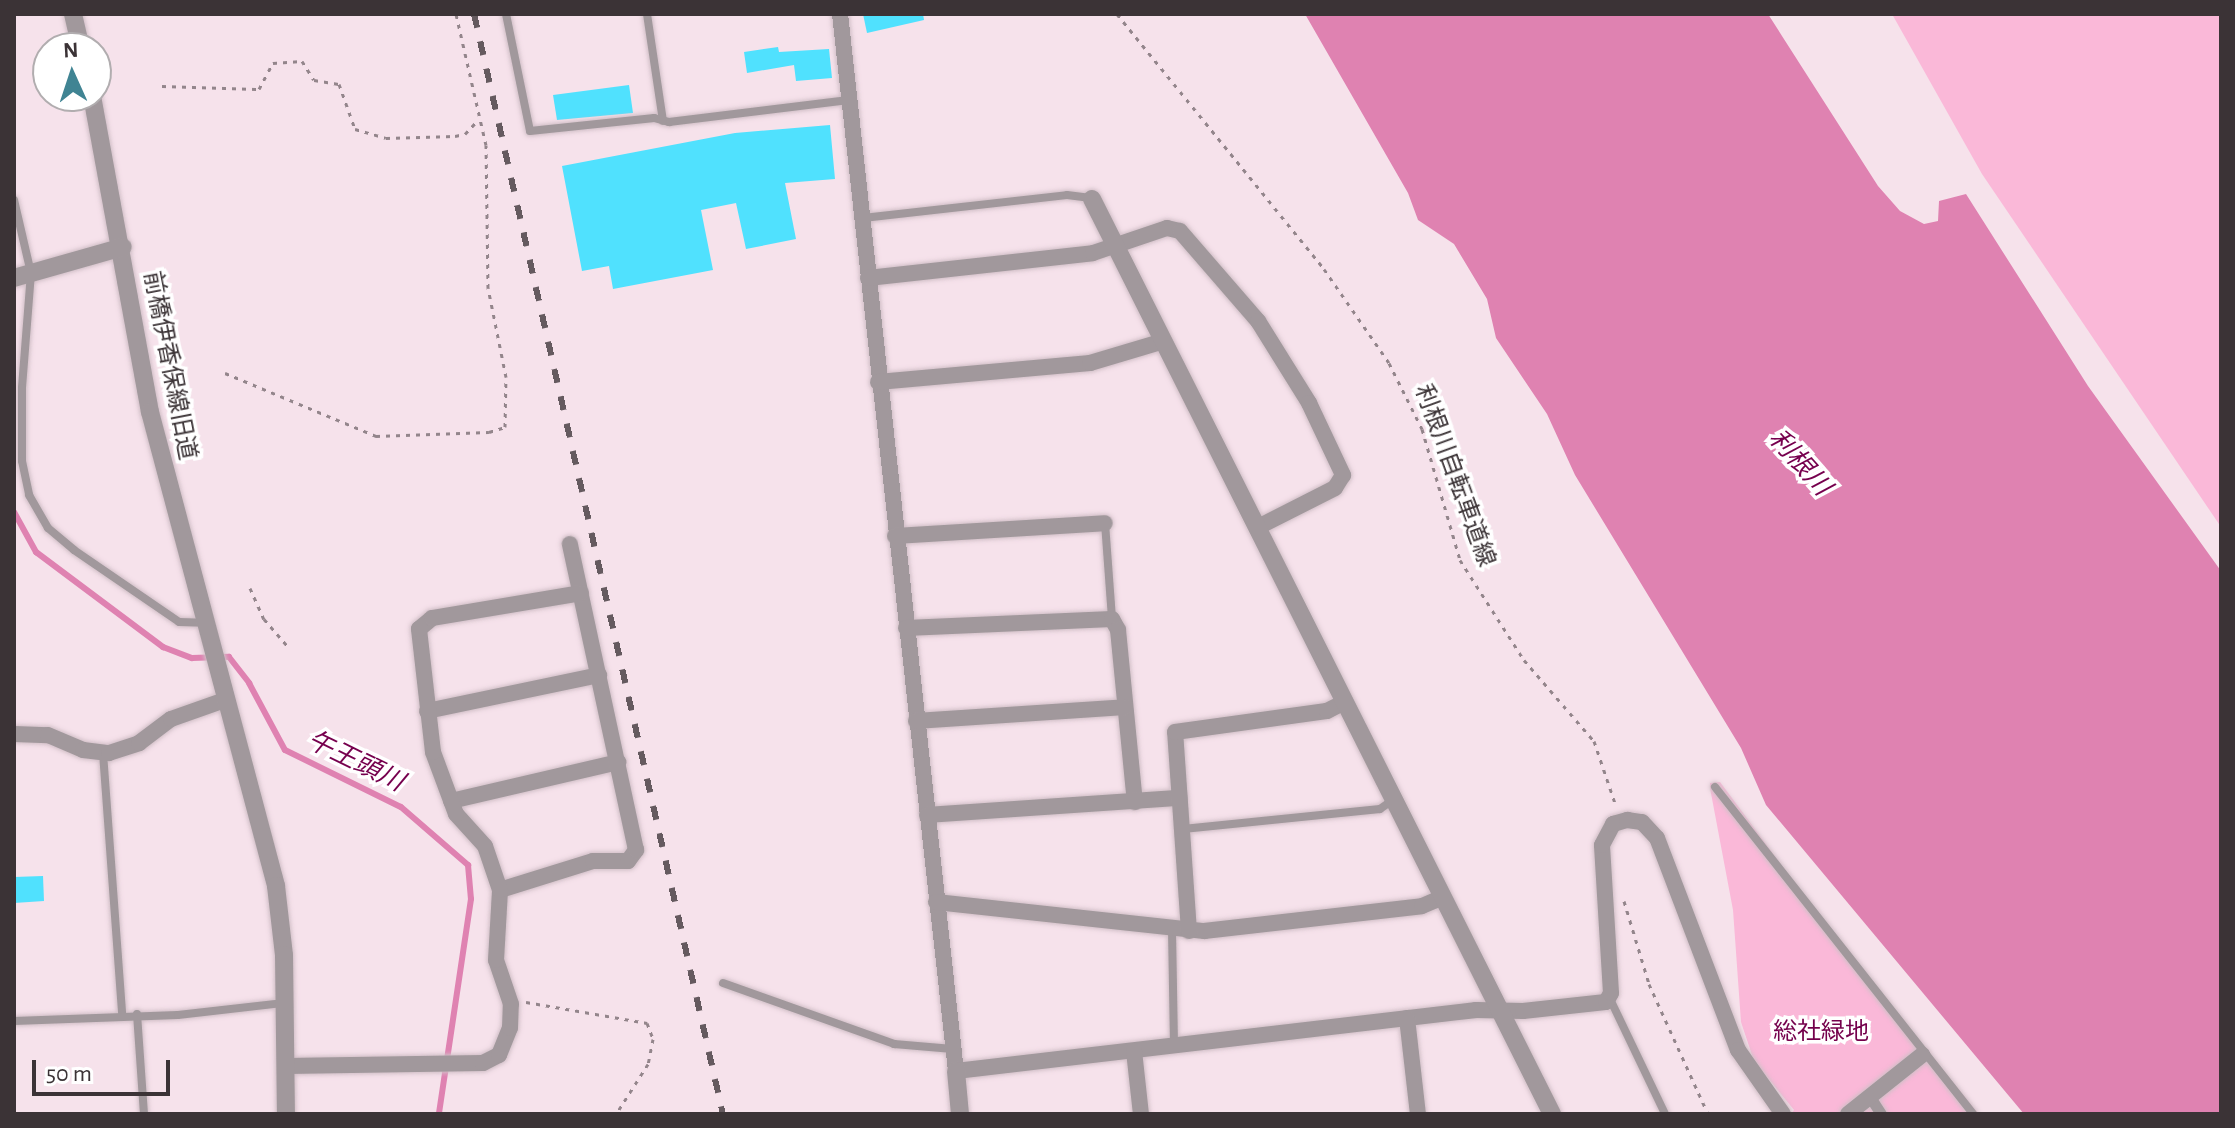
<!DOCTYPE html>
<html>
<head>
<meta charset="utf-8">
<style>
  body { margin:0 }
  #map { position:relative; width:2235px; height:1128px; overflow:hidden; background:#f6e2eb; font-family:"Alegreya Sans","Noto Sans JP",sans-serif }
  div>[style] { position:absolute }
  .green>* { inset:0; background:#fab8d8 }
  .water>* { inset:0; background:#df82b1 }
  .stream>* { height:6px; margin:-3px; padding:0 3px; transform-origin:3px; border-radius:3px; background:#df82b1 }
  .building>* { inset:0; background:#50e1fe }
  .path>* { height:3px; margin-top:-1.5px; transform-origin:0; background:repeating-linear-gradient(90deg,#93858b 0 4px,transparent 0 10px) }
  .roads { filter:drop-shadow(0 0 2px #d1bfc7) drop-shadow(0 0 2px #d1bfc7) }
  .service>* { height:8px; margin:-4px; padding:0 4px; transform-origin:4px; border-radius:4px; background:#a1989c }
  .pedestrian>* { height:11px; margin:-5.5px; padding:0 5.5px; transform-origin:5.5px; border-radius:5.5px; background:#a1989c }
  .minor>* { height:16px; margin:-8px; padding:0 8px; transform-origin:8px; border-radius:8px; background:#a1989c }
  .tertiary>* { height:18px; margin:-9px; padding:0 9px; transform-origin:9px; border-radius:9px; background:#a1989c }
  .rail>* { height:6px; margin-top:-3px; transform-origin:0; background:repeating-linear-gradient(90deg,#655a5f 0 14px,transparent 0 28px) }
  span { translate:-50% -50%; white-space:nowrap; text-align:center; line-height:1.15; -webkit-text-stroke:7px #fff; paint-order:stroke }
  .street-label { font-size:24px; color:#3b3336 }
  .park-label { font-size:24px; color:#74004c }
  .water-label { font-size:26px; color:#76004e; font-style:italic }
  .frame { position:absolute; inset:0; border:16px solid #3b3336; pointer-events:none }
  .north { position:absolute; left:32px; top:32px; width:80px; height:80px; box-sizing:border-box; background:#fff; border:2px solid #b1adaf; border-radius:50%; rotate:357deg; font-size:22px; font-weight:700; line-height:32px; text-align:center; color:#3b3336 }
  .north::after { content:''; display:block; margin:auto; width:28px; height:36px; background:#408493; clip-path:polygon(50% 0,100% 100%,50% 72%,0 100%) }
  .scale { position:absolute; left:32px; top:1060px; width:138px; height:36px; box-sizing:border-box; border:4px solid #3b3336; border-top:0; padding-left:10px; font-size:24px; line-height:28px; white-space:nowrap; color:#3b3336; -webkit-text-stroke:6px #fff; paint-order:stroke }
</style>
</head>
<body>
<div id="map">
  <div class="green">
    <i style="clip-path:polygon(1892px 14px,2221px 14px,2221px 527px,1982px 174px)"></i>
    <i style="clip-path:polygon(1720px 782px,1835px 937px,1979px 1114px,1791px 1114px,1794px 1110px,1754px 1061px,1741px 1022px,1733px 910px,1710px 788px,1710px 783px)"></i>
  </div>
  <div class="water">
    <i style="clip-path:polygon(1305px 14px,1768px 14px,1878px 186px,1900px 211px,1924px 224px,1938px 221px,1939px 201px,1966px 194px,2088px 386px,2221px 571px,2221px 1114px,2024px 1114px,1766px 805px,1741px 748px,1575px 475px,1547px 414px,1496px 338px,1487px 299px,1454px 244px,1418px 220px,1408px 193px)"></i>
  </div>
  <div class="stream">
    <i style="left:14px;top:512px;width:46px;rotate:61.2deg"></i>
    <i style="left:36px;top:552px;width:159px;rotate:36.8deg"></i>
    <i style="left:163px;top:647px;width:31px;rotate:21deg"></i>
    <i style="left:192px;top:658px;width:37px;rotate:-2deg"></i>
    <i style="left:229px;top:657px;width:33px;rotate:52deg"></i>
    <i style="left:249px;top:683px;width:76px;rotate:61.8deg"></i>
    <i style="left:285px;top:750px;width:129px;rotate:26.2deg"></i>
    <i style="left:401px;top:807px;width:89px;rotate:40.9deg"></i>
    <i style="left:468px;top:865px;width:34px;rotate:85deg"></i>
    <i style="left:471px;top:899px;width:217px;rotate:98.5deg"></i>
  </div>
  <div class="building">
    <i style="clip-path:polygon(863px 14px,923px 14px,924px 20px,867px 33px)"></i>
    <i style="clip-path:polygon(778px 47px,779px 52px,829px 49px,832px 78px,796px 81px,794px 65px,747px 73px,744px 52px)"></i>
    <i style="clip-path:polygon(629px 85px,633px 113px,557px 120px,553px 95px)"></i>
    <i style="clip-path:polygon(830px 125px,835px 179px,785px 183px,796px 239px,746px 249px,736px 203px,701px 210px,713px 270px,613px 289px,609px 266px,582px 271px,562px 166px,735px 133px)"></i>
    <i style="clip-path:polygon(43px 876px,44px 901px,14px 903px,14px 877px)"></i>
  </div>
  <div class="path">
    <i style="left:1117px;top:14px;width:328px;rotate:50.9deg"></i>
    <i style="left:1324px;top:269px;width:114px;rotate:55.3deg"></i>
    <i style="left:1389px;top:363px;width:74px;rotate:63.4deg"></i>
    <i style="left:1422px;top:429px;width:136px;rotate:73.8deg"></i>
    <i style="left:1460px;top:560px;width:119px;rotate:57.4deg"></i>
    <i style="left:1524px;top:660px;width:107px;rotate:49.2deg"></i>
    <i style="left:1594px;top:741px;width:69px;rotate:71.3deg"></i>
    <i style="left:162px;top:86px;width:97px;rotate:1.8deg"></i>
    <i style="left:259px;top:89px;width:30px;rotate:-62deg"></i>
    <i style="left:273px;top:63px;width:29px;rotate:-4deg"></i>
    <i style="left:302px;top:61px;width:22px;rotate:58deg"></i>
    <i style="left:314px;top:80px;width:25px;rotate:9deg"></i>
    <i style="left:339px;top:84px;width:48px;rotate:70.4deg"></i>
    <i style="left:355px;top:129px;width:32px;rotate:16deg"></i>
    <i style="left:386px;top:138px;width:69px;rotate:-1.7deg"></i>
    <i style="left:455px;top:136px;width:10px;rotate:-11deg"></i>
    <i style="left:465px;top:134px;width:19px;rotate:-47deg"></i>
    <i style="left:225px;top:373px;width:164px;rotate:22.6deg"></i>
    <i style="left:376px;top:436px;width:113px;rotate:-2deg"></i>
    <i style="left:489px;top:432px;width:17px;rotate:-17deg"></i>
    <i style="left:505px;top:427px;width:50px;rotate:-88.9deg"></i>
    <i style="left:506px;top:377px;width:91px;rotate:-101.4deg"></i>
    <i style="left:488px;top:288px;width:143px;rotate:-90.8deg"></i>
    <i style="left:486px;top:145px;width:134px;rotate:-102.9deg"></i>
    <i style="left:250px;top:588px;width:34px;rotate:66deg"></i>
    <i style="left:264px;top:619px;width:38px;rotate:49deg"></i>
    <i style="left:1624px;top:901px;width:87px;rotate:73.2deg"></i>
    <i style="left:1649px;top:984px;width:143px;rotate:65.6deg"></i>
    <i style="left:526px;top:1002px;width:123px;rotate:9.8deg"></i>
    <i style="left:647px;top:1023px;width:17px;rotate:69deg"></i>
    <i style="left:653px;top:1039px;width:25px;rotate:101deg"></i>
    <i style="left:648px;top:1064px;width:59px;rotate:122.6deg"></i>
  </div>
  <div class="roads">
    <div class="service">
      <i style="left:506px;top:14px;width:119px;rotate:78.4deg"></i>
      <i style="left:530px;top:131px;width:125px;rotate:-6deg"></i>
      <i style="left:654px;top:118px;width:16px;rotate:15deg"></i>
      <i style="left:669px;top:122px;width:179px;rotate:-7deg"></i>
      <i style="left:647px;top:14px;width:108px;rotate:81.5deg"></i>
      <i style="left:14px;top:200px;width:75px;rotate:76.9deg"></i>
      <i style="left:31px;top:273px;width:115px;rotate:94.5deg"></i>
      <i style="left:22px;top:388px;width:73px;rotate:90deg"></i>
      <i style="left:22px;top:461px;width:35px;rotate:78deg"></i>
      <i style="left:29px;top:495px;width:38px;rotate:60deg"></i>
      <i style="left:48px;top:528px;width:34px;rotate:40deg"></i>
      <i style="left:74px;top:550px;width:127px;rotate:34.4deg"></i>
      <i style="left:179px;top:622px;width:25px;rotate:2deg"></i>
      <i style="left:863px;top:218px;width:205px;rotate:-6.4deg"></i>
      <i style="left:1067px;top:195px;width:24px;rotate:7deg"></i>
      <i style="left:1105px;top:523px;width:96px;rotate:85.8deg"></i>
      <i style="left:103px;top:753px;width:262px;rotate:85.8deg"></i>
      <i style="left:1715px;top:787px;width:417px;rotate:51.7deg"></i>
      <i style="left:1183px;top:829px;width:198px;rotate:-5.8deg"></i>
      <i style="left:1380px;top:809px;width:16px;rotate:-35deg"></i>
      <i style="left:1172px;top:930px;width:115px;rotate:89deg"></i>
      <i style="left:723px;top:983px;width:182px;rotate:19.6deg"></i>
      <i style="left:894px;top:1044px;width:59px;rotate:4.8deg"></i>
      <i style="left:1610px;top:999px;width:127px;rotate:64.4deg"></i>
      <i style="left:137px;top:1014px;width:100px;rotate:86deg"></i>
      <i style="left:14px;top:1021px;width:164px;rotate:-2.1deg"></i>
      <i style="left:178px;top:1015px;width:107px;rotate:-6.5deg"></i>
    </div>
    <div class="pedestrian">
      <i style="left:1870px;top:1097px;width:20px;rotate:57deg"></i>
    </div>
    <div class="minor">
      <i style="left:840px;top:14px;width:1063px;rotate:83.74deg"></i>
      <i style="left:956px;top:1071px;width:524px;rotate:-6.69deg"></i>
      <i style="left:1476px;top:1010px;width:47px;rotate:1.2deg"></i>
      <i style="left:1523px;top:1011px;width:83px;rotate:-6.2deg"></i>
      <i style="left:1606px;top:1002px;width:10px;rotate:-61deg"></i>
      <i style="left:1611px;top:993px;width:148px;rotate:-93.5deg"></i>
      <i style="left:1602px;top:845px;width:24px;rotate:-62deg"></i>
      <i style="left:1613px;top:824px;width:15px;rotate:-16deg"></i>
      <i style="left:1627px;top:820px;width:15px;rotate:8deg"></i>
      <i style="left:1642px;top:822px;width:22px;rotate:47deg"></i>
      <i style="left:1657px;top:838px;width:227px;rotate:69.1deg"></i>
      <i style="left:1738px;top:1050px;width:78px;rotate:54.9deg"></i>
      <i style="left:868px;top:278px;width:226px;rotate:-6.3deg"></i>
      <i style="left:1093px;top:253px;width:78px;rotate:-18.7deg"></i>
      <i style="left:1167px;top:228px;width:13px;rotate:13deg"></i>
      <i style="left:1180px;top:231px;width:119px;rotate:49.1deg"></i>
      <i style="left:1258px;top:321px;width:97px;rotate:58.1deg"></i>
      <i style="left:1309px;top:403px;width:80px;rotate:64.7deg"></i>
      <i style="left:1343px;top:475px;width:15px;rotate:122deg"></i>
      <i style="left:1335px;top:488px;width:86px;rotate:153.1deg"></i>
      <i style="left:878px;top:382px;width:213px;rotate:-5.1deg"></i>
      <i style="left:1090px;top:363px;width:77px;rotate:-16.6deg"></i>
      <i style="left:895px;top:536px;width:210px;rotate:-3.5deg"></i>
      <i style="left:906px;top:628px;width:206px;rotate:-2.5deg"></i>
      <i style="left:1112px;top:619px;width:13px;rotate:61deg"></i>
      <i style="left:1118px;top:630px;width:173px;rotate:84.4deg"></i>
      <i style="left:427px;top:711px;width:176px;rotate:-11.8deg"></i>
      <i style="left:916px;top:721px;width:209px;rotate:-3.8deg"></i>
      <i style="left:14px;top:734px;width:34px;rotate:2deg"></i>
      <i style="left:48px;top:735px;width:38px;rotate:23deg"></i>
      <i style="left:83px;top:750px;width:26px;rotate:7deg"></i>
      <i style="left:109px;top:753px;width:32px;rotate:-18deg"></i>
      <i style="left:139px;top:743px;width:40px;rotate:-37deg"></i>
      <i style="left:171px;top:719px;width:57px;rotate:-19.4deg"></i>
      <i style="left:451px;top:801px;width:172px;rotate:-13.1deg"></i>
      <i style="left:927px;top:815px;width:253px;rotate:-3.9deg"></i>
      <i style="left:500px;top:890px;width:97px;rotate:-17.3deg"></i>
      <i style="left:593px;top:861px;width:35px"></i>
      <i style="left:628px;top:861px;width:14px;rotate:-54deg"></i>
      <i style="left:636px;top:850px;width:313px;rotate:-102.2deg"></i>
      <i style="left:936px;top:902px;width:270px;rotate:6.2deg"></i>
      <i style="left:1204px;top:931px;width:219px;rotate:-6.5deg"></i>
      <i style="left:1422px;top:906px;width:23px;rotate:-23deg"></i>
      <i style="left:1189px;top:931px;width:199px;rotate:-94deg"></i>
      <i style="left:1175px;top:732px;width:153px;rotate:-7.9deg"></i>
      <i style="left:1327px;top:711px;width:20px;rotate:-27deg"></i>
      <i style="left:1407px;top:1018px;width:97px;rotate:83.5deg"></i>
      <i style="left:1134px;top:1051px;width:63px;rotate:83.7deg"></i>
      <i style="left:286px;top:1066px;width:197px;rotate:-0.9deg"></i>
      <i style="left:483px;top:1063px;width:18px;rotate:-27deg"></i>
      <i style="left:499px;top:1055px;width:29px;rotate:-68deg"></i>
      <i style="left:510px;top:1028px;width:24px;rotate:-88deg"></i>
      <i style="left:511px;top:1004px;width:46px;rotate:-108.8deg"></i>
      <i style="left:496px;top:960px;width:70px;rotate:-86.7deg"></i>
      <i style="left:500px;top:890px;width:46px;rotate:-108.8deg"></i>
      <i style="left:485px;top:846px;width:43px;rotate:-132.2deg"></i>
      <i style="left:456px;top:814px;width:66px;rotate:-110.4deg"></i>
      <i style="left:433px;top:752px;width:124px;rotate:-96.5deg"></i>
      <i style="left:419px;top:629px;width:17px;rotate:-40deg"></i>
      <i style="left:432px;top:618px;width:151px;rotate:-9.5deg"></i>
      <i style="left:1848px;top:1114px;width:95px;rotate:-38.6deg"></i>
    </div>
    <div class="tertiary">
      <i style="left:73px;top:14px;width:35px;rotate:77deg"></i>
      <i style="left:92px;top:96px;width:321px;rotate:79.6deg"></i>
      <i style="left:150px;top:412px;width:490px;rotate:75.1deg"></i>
      <i style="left:276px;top:886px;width:69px;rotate:83.4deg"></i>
      <i style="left:284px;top:955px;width:159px;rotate:89.3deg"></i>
      <i style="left:1092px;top:199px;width:1024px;rotate:63.31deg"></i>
      <i style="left:14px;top:278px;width:113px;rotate:-15.9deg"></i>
      <i style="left:956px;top:1071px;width:43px;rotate:84.7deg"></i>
    </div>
  </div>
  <div class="rail">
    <i style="left:474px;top:14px;width:1128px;rotate:77.25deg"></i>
  </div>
  <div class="street-label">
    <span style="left:169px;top:366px;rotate:79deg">前橋伊香保線旧道</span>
    <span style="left:1454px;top:476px;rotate:70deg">利根川自転車道線</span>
  </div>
  <div class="park-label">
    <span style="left:1821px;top:1033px">総社緑地</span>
  </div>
  <div class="water-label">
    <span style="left:1799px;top:463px;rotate:48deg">利根川</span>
    <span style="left:355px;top:762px;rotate:26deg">午王頭川</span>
  </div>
  <div class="frame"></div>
  <div class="north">N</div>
  <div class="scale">50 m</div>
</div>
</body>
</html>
